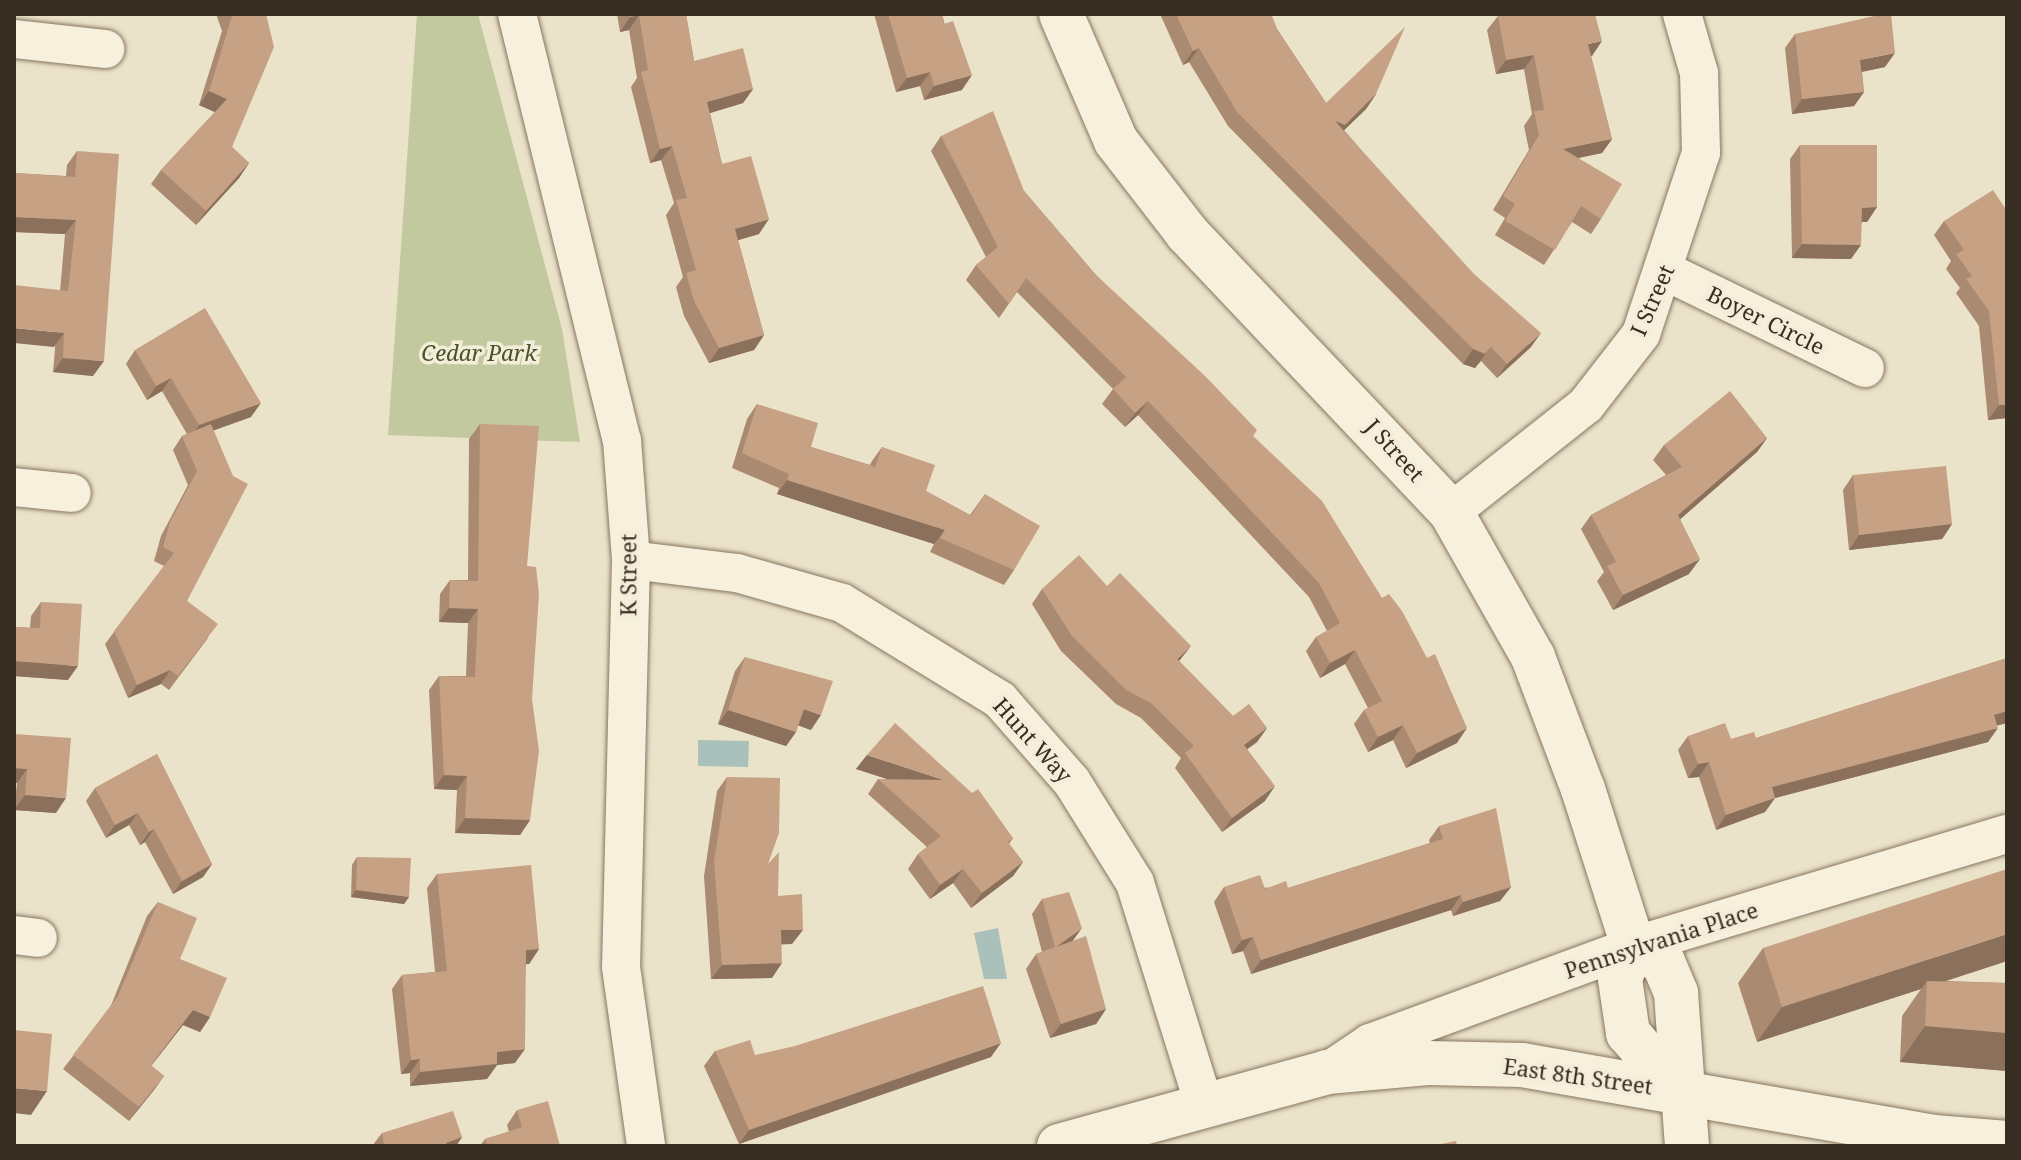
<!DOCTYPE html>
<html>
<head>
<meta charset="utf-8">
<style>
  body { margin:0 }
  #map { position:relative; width:2021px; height:1160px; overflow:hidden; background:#ebe2ca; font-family:"Noto Serif",serif }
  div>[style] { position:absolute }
  .green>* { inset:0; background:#c3c99e }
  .water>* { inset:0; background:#aac0ba }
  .roads { filter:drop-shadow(0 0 2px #87765f) drop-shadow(0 0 2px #87765f) }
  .minor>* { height:38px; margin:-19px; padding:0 19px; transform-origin:19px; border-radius:19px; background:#f7f0dc }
  .tertiary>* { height:44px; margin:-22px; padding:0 22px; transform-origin:22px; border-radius:22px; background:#f7f0dc }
  .wall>* { inset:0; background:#aa8a71 }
  .shaded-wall>* { inset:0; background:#8b715c }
  .building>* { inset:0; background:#c6a183 }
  span { translate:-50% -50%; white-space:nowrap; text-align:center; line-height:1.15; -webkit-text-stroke:7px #f3edd9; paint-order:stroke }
  .street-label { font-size:22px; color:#382d22 }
  .park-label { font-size:22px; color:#47532a; font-style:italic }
  .frame { position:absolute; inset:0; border:16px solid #382d22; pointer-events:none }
</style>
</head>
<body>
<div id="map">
  <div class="green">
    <i style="clip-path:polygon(417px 14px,478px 14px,562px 329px,580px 442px,388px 435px)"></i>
  </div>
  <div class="water">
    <i style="clip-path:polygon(698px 740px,749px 741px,748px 767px,698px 766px)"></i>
    <i style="clip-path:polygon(998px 928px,1007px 979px,984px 979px,974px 933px)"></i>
  </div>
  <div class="roads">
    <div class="minor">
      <i style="left:517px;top:14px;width:439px;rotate:76.2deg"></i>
      <i style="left:622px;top:440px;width:120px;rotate:85.7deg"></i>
      <i style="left:631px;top:560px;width:407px;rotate:91.4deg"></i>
      <i style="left:621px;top:967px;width:181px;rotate:82deg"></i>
      <i style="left:14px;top:39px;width:92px;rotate:6.3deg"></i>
      <i style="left:1667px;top:272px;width:220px;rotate:25.9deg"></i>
      <i style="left:14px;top:487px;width:58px;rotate:5.9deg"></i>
      <i style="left:1451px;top:512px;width:172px;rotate:-38.4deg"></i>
      <i style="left:1586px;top:405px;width:90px;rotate:-52.2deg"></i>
      <i style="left:1641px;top:334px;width:191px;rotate:-71.7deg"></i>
      <i style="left:1701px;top:153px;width:80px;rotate:-91.4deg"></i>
      <i style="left:1699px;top:73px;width:61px;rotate:-106.1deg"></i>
      <i style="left:631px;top:560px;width:107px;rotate:7deg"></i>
      <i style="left:737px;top:573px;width:109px;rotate:15.9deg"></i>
      <i style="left:842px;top:603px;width:185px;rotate:31.5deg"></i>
      <i style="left:1000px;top:700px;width:109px;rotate:48.7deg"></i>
      <i style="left:1072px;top:782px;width:119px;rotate:58deg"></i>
      <i style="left:1135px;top:883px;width:228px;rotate:72.7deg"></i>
      <i style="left:14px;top:935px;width:24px;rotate:7deg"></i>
      <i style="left:1327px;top:1072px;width:52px;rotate:-34deg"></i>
      <i style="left:1370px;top:1043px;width:280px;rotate:-20.2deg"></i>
      <i style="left:1633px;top:946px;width:390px;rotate:-16.7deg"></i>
    </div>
    <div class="tertiary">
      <i style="left:1061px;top:14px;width:138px;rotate:66.6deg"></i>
      <i style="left:1116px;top:141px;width:116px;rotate:52.3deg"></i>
      <i style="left:1187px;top:233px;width:384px;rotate:46.6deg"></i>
      <i style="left:1451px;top:512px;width:167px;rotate:60.5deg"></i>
      <i style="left:1533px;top:657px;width:141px;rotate:69.3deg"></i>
      <i style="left:1583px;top:789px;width:165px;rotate:72.3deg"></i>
      <i style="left:1633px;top:946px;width:35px;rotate:112deg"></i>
      <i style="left:1620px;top:979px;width:55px;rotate:81.6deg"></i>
      <i style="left:1628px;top:1033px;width:75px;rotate:49.3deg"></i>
      <i style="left:1633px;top:946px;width:34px;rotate:28deg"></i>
      <i style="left:1663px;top:962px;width:34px;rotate:67deg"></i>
      <i style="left:1676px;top:993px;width:153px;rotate:85.9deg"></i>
      <i style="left:1059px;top:1146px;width:278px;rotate:-15.4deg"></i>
      <i style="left:1327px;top:1072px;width:101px;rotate:-5.1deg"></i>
      <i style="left:1428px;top:1063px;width:94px;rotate:1.2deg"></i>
      <i style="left:1522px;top:1065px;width:418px;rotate:9.9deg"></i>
      <i style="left:1934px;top:1137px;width:73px;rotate:4.7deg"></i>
    </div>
  </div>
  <div class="wall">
    <i style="clip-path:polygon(216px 14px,266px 14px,232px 147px,249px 163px,239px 178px,196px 225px,151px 184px,161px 170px,215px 112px,199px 105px,222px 31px)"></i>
    <i style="clip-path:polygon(617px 14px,686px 14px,694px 61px,753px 89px,743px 103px,710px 113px,722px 164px,759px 234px,738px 240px,764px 335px,754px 350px,709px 363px,684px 316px,676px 287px,683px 277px,666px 215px,674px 203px,661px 160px,650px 163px,631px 87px,637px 78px,629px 30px,620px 32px)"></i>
    <i style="clip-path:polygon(874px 14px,942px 14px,962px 90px,924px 100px,920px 86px,896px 92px)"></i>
    <i style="clip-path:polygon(1160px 14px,1271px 14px,1277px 29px,1326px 103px,1376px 94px,1366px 109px,1344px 130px,1531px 347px,1497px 378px,1481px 361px,1475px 368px,1463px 364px,1228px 126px,1189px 62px,1183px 65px)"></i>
    <i style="clip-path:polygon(1498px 16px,1592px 56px,1591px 56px,1612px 139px,1602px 153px,1579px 158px,1601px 219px,1591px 234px,1572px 222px,1544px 265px,1495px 235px,1505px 218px,1493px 210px,1529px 150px,1524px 126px,1532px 114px,1524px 69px,1496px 74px,1487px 30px)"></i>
    <i style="clip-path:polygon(1795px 34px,1885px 67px,1862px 72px,1864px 92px,1854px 106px,1792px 114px,1785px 48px)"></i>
    <i style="clip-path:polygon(941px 136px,1024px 191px,1096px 275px,1253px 436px,1457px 743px,1406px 768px,1393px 740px,1368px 752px,1354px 724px,1364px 710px,1368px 708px,1345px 664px,1320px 678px,1306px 651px,1316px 637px,1327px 631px,1309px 597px,1138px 415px,1125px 427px,1102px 404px,1113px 389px,1017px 292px,999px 318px,966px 280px,976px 265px,986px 257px,931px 151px)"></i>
    <i style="clip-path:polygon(1800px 145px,1877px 207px,1867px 222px,1862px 222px,1851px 259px,1792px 258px,1790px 159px)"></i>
    <i style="clip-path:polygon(77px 151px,93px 376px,53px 372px,65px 234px,14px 232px,14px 173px,66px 176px,67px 165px)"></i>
    <i style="clip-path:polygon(2007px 211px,2007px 418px,1988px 420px,1979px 326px,1956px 293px,1960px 288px,1946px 269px,1951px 261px,1934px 235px,1944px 221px)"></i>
    <i style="clip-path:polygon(135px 350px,251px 417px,214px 430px,187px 601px,208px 638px,169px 690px,161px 684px,128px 698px,105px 644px,164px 566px,154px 561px,161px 536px,188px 485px,173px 450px,182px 436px,187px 434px,162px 391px,147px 400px,126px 364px)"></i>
    <i style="clip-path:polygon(757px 404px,811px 447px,870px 465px,872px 461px,882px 447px,926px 491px,970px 515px,985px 494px,1014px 570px,1004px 585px,930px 552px,934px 544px,777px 494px,779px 488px,732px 468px,747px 419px)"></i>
    <i style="clip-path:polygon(480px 424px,527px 566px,532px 699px,530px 820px,520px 835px,455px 833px,457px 790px,434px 789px,429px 690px,439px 676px,466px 676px,468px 623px,439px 622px,440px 594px,450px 580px,468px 580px,469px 439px)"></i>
    <i style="clip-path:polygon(1767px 438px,1757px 452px,1680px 519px,1689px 574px,1613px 610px,1597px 581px,1604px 572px,1581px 529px,1591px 515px,1666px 475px,1653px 460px,1664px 445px)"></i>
    <i style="clip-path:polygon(1853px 475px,1952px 524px,1942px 539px,1849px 550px,1843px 490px)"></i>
    <i style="clip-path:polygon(1042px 589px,1179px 661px,1233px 716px,1267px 728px,1257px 742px,1247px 749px,1265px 801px,1222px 832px,1175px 768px,1181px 758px,1141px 718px,1116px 704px,1061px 651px,1032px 604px)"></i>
    <i style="clip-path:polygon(41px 602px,68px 680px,14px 676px,14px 630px,16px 627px,30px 628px,31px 616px)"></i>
    <i style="clip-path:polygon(745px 657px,811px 730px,798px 725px,796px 732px,786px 746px,718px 724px,735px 671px)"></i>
    <i style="clip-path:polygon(2007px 658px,2007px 723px,1997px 725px,1988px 742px,1775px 798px,1765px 812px,1716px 830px,1699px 777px,1688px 778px,1678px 750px,1688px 736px,1731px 739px,1756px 738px)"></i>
    <i style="clip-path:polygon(14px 734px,56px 813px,14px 810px,17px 783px)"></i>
    <i style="clip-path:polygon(157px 754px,212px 864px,203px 877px,173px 894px,145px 842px,140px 845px,129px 825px,106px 838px,86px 801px,95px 788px)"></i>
    <i style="clip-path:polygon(867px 755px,1013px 838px,1009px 844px,1023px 862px,1013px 876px,971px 908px,953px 883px,930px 899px,908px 869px,918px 854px,927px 847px,868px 794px,878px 779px,887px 779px,856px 769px)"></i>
    <i style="clip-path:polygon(727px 777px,768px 864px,792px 944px,781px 944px,772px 978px,711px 979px,704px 876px,717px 791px)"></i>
    <i style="clip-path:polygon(1439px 826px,1511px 887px,1500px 901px,1453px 916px,1451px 910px,1251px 974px,1243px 951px,1232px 954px,1214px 902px,1224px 887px,1288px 888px,1430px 843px,1429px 840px)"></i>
    <i style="clip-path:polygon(357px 857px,409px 897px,404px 904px,351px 897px,352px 865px)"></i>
    <i style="clip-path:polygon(437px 874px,539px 949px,529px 964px,526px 964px,515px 1063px,497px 1065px,487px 1079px,410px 1086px,410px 1073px,401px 1074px,392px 989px,402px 975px,435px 972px,427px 888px)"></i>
    <i style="clip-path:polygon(1042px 899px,1073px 941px,1106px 1009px,1096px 1024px,1050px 1038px,1026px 969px,1036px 954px,1042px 952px,1032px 914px)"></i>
    <i style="clip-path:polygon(158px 902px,180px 959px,210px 1017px,200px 1032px,183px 1025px,151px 1066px,164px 1076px,129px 1121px,63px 1069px,110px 1008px,147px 916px)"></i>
    <i style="clip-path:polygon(1763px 948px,2007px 961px,1946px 981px,2007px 983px,2007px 1071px,1900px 1062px,1902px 1016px,1921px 989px,1757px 1042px,1738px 983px)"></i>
    <i style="clip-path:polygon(715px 1051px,755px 1055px,991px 1057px,739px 1144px,704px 1066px)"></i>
    <i style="clip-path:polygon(517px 1110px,560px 1146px,480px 1146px,485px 1139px,509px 1132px,507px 1125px)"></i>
    <i style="clip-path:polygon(382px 1133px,462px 1137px,456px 1146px,372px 1146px)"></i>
  </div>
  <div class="shaded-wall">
    <i style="clip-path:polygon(639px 15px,629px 30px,620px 32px,630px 17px)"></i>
    <i style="clip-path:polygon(1602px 41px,1592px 56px,1578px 58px,1588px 44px)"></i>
    <i style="clip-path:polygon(1199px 48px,1189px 62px,1183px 65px,1193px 51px)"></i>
    <i style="clip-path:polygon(1895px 53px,1885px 67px,1850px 74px,1860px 60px)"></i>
    <i style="clip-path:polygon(1534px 55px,1524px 69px,1496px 74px,1506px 60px)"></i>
    <i style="clip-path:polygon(930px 72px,920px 86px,896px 92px,907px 78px)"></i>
    <i style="clip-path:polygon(972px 75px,962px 90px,924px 100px,934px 86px)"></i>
    <i style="clip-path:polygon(753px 89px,743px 103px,697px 117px,707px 102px)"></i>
    <i style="clip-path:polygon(209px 91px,227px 99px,217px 113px,199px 105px)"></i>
    <i style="clip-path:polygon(1864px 92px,1854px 106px,1792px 114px,1802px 99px)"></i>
    <i style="clip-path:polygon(1376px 94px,1366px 109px,1335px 139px,1335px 121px)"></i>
    <i style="clip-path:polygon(1612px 139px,1602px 153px,1553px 163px,1563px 149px)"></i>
    <i style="clip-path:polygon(672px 146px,661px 160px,650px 163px,660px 149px)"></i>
    <i style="clip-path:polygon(249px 163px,239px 178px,196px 225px,206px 211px)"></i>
    <i style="clip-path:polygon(1877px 207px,1867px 222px,1852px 222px,1862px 208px)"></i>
    <i style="clip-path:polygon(14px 217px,76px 220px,65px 234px,14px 232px)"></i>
    <i style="clip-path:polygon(769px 219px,759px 234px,725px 244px,735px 229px)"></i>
    <i style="clip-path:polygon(1802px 244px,1861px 245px,1851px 259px,1792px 258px)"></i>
    <i style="clip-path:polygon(14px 328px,64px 333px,54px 347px,14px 343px)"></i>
    <i style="clip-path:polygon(1541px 333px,1531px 347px,1497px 378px,1507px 364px)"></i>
    <i style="clip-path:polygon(764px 335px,754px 350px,709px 363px,719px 348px)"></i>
    <i style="clip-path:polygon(1491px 347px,1475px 368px,1463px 364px,1473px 349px)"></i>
    <i style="clip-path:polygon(63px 358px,104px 361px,93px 376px,53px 372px)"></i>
    <i style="clip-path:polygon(171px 378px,162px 391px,147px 400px,156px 386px)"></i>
    <i style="clip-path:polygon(1148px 401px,1138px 415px,1125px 427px,1135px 413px)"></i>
    <i style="clip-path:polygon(261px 403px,251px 417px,190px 439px,199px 425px)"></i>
    <i style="clip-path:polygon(1999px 405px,2007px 405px,2007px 418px,1988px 420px)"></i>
    <i style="clip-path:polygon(1767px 438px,1757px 452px,1668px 530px,1678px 515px)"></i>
    <i style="clip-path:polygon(787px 480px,945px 530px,934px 544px,777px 494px)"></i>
    <i style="clip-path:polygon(1952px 524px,1942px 539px,1849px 550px,1859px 535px)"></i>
    <i style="clip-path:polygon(1700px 559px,1689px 574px,1613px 610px,1623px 595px)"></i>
    <i style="clip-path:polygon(449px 608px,478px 609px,468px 623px,439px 622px)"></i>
    <i style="clip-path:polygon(1191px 646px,1180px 660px,1167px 673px,1177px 659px)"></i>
    <i style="clip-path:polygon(1355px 650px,1345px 664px,1320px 678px,1330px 663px)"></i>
    <i style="clip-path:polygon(14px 661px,78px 666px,68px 680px,14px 676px)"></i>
    <i style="clip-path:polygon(170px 670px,161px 684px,128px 698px,137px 685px)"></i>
    <i style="clip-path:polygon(804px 709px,821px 715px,811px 730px,794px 724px)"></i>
    <i style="clip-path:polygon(728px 710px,796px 732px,786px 746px,718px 724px)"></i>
    <i style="clip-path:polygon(2007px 711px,2007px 723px,1984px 729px,1994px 715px)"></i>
    <i style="clip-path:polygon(1403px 725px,1393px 740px,1368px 752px,1378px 737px)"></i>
    <i style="clip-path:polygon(1267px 728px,1257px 742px,1234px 759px,1244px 745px)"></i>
    <i style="clip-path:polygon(1467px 728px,1457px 743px,1406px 768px,1417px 753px)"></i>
    <i style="clip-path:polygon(1998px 728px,1988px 742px,1775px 798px,1765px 812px,1716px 830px,1726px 815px,1772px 787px)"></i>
    <i style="clip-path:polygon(867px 755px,944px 780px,934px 794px,856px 769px)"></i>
    <i style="clip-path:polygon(1709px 762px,1699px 777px,1688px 778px,1698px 764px)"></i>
    <i style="clip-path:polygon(14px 768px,27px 769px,17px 783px,14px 783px)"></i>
    <i style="clip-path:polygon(444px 775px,467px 776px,457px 790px,434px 789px)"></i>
    <i style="clip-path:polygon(1275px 786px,1265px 801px,1222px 832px,1232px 818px)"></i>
    <i style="clip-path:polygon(25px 795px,66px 798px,56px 813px,14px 810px)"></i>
    <i style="clip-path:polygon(138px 813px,129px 825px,106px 838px,115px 825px)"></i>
    <i style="clip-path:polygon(465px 818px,530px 820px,520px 835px,455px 833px)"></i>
    <i style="clip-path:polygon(154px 829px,145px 842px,140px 845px,149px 832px)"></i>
    <i style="clip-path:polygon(1023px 862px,1013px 876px,971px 908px,982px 893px)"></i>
    <i style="clip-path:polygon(212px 864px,203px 877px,173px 894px,182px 881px)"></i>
    <i style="clip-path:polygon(963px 869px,953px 883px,930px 899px,940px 885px)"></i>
    <i style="clip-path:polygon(1511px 887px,1500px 901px,1453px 916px,1463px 902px)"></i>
    <i style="clip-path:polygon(356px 890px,409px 897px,404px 904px,351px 897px)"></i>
    <i style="clip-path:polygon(1461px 895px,1451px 910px,1251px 974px,1261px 960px)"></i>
    <i style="clip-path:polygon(1082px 928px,1072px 942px,1056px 947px)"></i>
    <i style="clip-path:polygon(781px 930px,803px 930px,792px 944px,770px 945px)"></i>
    <i style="clip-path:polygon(2007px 934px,2007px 961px,1927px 987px,1927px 981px,1921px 989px,1757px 1042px,1782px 1007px)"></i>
    <i style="clip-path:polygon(1253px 937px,1243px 951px,1232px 954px,1242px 940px)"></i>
    <i style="clip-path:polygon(539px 949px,529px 964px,516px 965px,526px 950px)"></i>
    <i style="clip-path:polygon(782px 963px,772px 978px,711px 979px,722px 965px)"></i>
    <i style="clip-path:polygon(1106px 1009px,1096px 1024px,1050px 1038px,1061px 1024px)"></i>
    <i style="clip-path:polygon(193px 1010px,210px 1017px,200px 1032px,183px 1025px,141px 1079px)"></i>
    <i style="clip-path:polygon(1925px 1026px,2007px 1033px,2007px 1071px,1900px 1062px)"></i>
    <i style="clip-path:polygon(1001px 1043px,991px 1057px,739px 1144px,749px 1130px)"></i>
    <i style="clip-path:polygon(525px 1049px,515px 1063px,497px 1065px,487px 1079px,410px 1086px,420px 1072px,497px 1052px)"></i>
    <i style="clip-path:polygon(420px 1059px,410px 1073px,401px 1074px,411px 1060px)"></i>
    <i style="clip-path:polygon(164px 1076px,154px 1090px,129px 1121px,139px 1107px)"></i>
    <i style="clip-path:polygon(14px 1088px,47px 1091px,31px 1115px,14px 1113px)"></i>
    <i style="clip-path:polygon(462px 1137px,456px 1146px,444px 1146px,446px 1143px)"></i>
  </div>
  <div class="building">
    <i style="clip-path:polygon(231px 14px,266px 14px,274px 47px,232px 147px,249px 163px,206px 211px,161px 170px,227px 99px,209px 91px,232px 16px)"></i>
    <i style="clip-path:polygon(630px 14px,686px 14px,694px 61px,743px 48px,753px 89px,707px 102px,722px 164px,751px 156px,769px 219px,735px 229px,764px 335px,719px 348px,694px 301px,686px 273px,696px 270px,676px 200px,687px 198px,672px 146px,660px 149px,641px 72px,648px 70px,639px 15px,630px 17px)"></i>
    <i style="clip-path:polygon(888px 14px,942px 14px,944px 24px,953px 21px,972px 75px,934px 86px,930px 72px,907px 78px)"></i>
    <i style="clip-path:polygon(1176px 14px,1271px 14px,1277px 29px,1326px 103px,1405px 27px,1376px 94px,1345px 125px,1335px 121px,1474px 274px,1541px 333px,1507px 364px,1491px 347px,1485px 354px,1473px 349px,1237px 112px,1199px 48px,1193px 51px)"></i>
    <i style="clip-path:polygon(1508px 14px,1595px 14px,1602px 41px,1588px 44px,1612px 139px,1563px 149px,1622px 184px,1601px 219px,1581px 206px,1555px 250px,1505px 221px,1515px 204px,1503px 196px,1539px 135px,1534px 111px,1544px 110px,1534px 55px,1506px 60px,1498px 16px)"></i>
    <i style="clip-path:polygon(1883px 14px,1891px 14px,1895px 53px,1860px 60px,1864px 92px,1802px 99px,1795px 34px)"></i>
    <i style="clip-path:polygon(993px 111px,1024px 191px,1096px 275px,1205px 376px,1257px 430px,1253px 436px,1322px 501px,1382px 598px,1389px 594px,1402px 611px,1427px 658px,1435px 654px,1467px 728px,1417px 753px,1403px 725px,1378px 737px,1364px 710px,1382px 701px,1355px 650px,1330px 663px,1316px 637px,1340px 623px,1319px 583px,1148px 401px,1135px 413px,1113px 389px,1126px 377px,1026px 278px,1009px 304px,976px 265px,998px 247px,941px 136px)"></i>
    <i style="clip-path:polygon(1800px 145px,1877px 145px,1877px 207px,1862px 208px,1861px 245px,1802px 244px)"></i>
    <i style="clip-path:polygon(77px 151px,119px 154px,104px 361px,63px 358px,64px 333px,14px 328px,14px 285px,68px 291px,76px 220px,14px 217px,14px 173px,75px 177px)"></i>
    <i style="clip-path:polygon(1993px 190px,2007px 211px,2007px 405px,1999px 405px,1989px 311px,1966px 279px,1972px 276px,1956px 254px,1964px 250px,1944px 221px)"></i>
    <i style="clip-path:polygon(205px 308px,261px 403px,199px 425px,171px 378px,156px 386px,135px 350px)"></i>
    <i style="clip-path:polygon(1730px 391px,1767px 438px,1678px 515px,1700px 559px,1623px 595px,1607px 566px,1616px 562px,1591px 515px,1682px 467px,1664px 445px)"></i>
    <i style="clip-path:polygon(757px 404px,818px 423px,811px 447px,875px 467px,882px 447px,935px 465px,926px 491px,971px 516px,985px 494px,1040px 526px,1014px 570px,940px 538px,945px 530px,787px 480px,789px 474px,742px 453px)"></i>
    <i style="clip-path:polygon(211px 424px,233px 476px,248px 484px,187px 601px,218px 624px,178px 676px,170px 670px,137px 685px,114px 631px,174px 553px,163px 547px,170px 522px,197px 471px,182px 436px)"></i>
    <i style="clip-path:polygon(480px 424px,539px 426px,527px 566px,536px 567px,539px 594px,532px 699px,539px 751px,530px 820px,465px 818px,467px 776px,444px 775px,439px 676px,475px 677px,478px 609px,449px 608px,450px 580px,478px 581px)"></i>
    <i style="clip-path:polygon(1946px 466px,1952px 524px,1859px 535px,1853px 475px)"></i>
    <i style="clip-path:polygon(1079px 555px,1107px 586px,1120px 573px,1191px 646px,1177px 659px,1233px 716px,1249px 704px,1267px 728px,1244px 745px,1275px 786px,1232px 818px,1185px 753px,1194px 746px,1151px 703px,1126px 690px,1072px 636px,1042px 589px)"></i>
    <i style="clip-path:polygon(41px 602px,82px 604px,78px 666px,14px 661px,16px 627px,40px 628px)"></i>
    <i style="clip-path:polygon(745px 657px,833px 681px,821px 715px,804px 709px,796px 732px,728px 710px)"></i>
    <i style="clip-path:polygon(2007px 658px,2007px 711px,1994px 715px,1998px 728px,1772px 787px,1775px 798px,1726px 815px,1709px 762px,1698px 764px,1688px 736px,1725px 723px,1731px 739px,1754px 732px,1756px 738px)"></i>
    <i style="clip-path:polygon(895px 723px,972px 793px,978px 789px,1013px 838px,1008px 842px,1023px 862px,982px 893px,963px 869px,940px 885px,918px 854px,941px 836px,878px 779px,944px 780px,867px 755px)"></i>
    <i style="clip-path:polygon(14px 734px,71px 738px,66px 798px,25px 795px,27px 769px,14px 768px)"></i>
    <i style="clip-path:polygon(157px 754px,212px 864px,182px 881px,154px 829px,149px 832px,138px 813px,115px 825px,95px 788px)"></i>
    <i style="clip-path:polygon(727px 777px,780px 778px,779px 833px,768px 864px,779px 852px,778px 896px,802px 894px,803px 930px,781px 930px,782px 963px,722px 965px,714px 862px)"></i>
    <i style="clip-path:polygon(1496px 808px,1511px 887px,1463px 902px,1461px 895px,1261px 960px,1253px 937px,1242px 940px,1224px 887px,1260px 875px,1265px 889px,1286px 881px,1288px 888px,1443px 839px,1439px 826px)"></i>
    <i style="clip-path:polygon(357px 857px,411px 858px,409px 897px,356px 890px)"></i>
    <i style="clip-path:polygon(531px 865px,539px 949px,526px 950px,525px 1049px,497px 1052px,497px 1064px,420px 1072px,420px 1059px,411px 1060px,402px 975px,447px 971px,437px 874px)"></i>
    <i style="clip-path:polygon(2007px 869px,2007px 934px,1782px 1007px,1763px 948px)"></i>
    <i style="clip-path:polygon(1069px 892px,1082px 928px,1056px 947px,1086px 936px,1106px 1009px,1061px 1024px,1036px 954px,1055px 947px,1042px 899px)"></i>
    <i style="clip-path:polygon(158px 902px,197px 918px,180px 959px,227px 978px,210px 1017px,193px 1010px,151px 1065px,164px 1076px,139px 1107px,73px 1055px,118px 996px)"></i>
    <i style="clip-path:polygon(1927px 981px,2007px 983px,2007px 1033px,1925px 1026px)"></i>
    <i style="clip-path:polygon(983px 986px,1001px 1043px,749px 1130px,715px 1051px,750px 1040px,755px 1055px,795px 1046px)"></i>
    <i style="clip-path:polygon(14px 1030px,52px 1034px,47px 1091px,14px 1088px)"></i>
    <i style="clip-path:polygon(548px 1101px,560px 1146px,487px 1146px,485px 1139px,522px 1127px,517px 1110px)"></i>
    <i style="clip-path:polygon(453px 1111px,462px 1137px,446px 1143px,448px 1146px,384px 1146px,382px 1133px)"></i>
    <i style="clip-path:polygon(1456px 1141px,1457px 1146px,1431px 1146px)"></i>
    <i style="clip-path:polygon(1532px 1145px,1575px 1146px,1532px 1146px)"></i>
  </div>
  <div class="street-label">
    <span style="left:1652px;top:300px;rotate:-66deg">I Street</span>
    <span style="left:1766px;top:320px;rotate:26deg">Boyer Circle</span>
    <span style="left:1395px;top:450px;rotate:48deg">J Street</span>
    <span style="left:628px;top:575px;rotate:-90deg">K Street</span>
    <span style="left:1033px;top:740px;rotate:48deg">Hunt Way</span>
    <span style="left:1661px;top:940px;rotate:-18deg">Pennsylvania Place</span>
    <span style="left:1578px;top:1076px;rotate:8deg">East 8th Street</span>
  </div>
  <div class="park-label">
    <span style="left:479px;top:353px">Cedar Park</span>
  </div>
  <div class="frame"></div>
</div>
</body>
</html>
